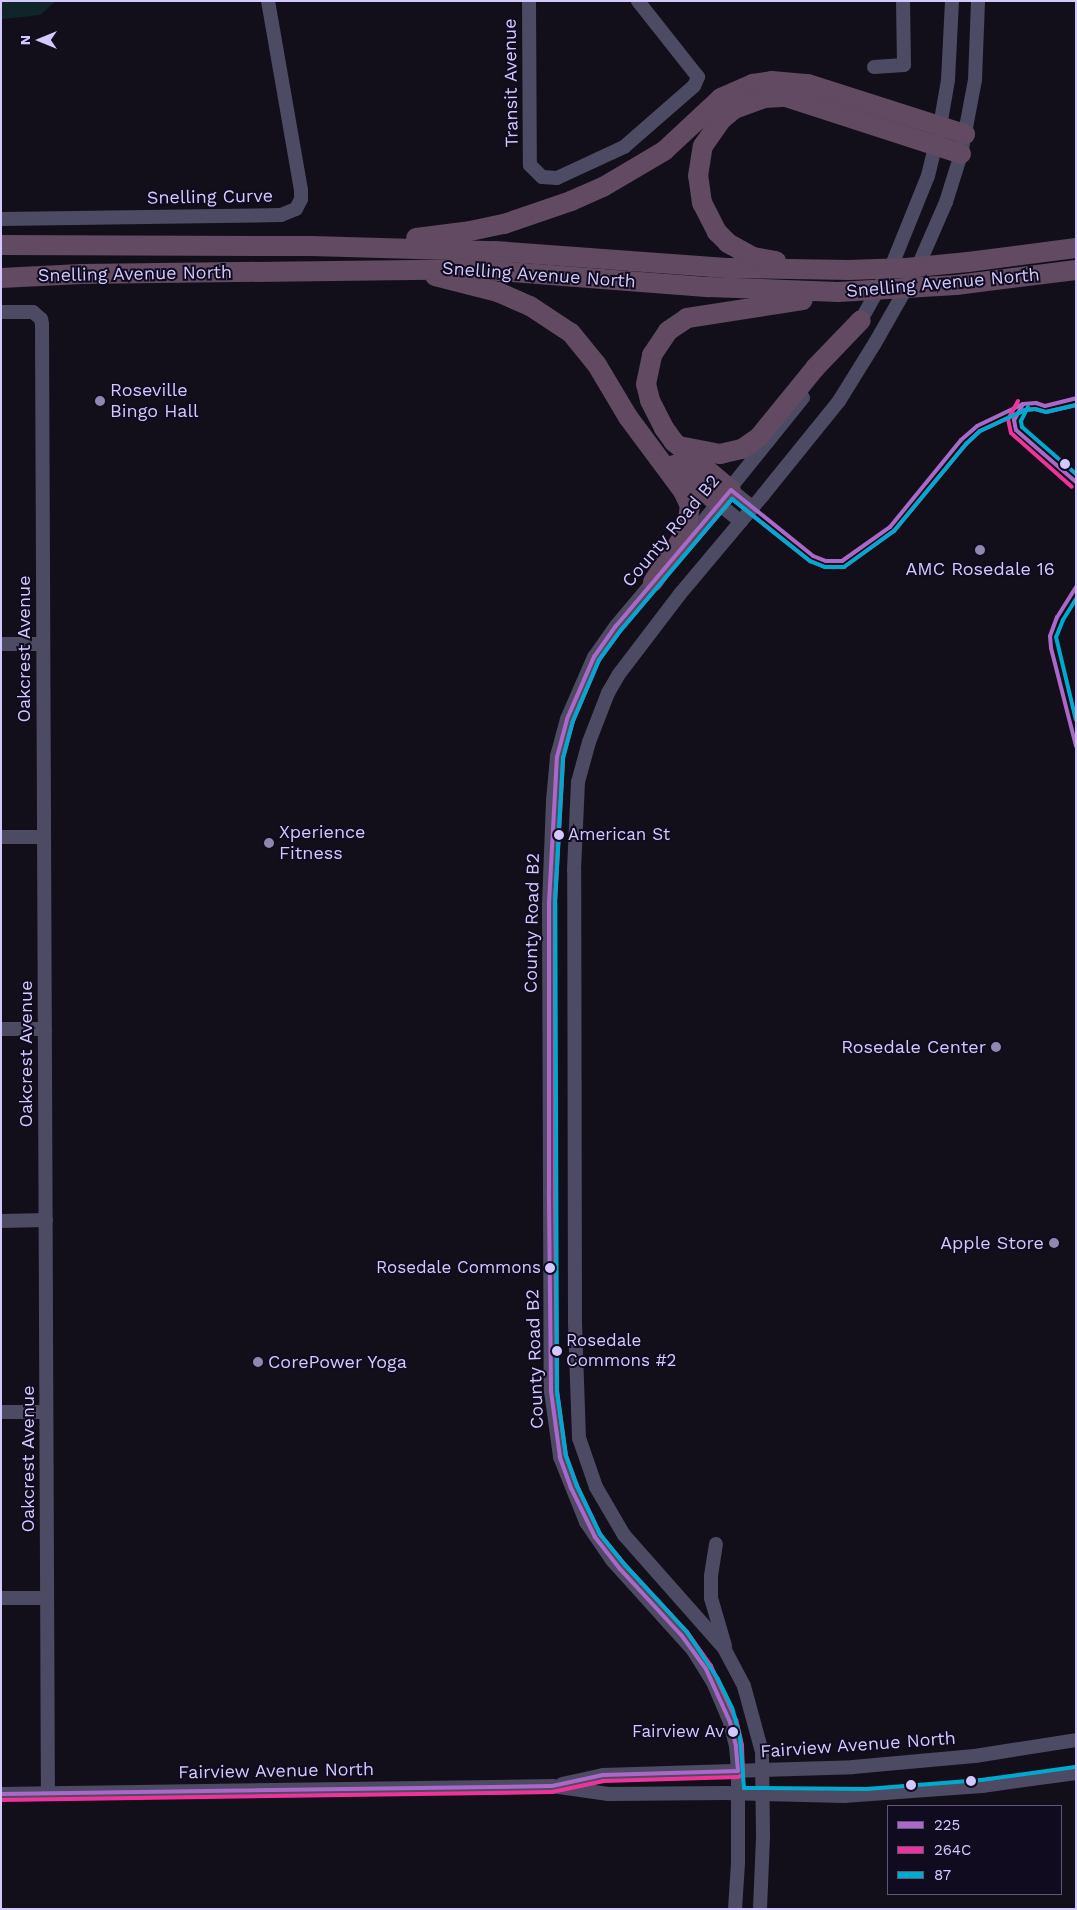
<!DOCTYPE html>
<html>
<head>
<meta charset="utf-8">
<style>
  body { margin:0 }
  #map { position:relative; width:1077px; height:1910px; overflow:hidden; background:#120f1a; font-family:"Work Sans",sans-serif }
  div>[style] { position:absolute }
  .green>* { inset:0; background:#0f2527 }
  .minor>* { height:14px; margin:-7px; padding:0 7px; transform-origin:7px; border-radius:7px; background:#4d4a64 }
  .highway>* { height:20px; margin:-10px; padding:0 10px; transform-origin:10px; border-radius:10px; background:#614a62 }
  .highway-bridge>* { height:20px; margin:-10px; padding:0 10px; transform-origin:10px; border-radius:10px; background:#614a62 }
  .bus-1>* { height:4px; margin:-2px; padding:0 2px; transform-origin:2px; border-radius:2px; background:#ac68c9 }
  .bus-2>* { height:4px; margin:-2px; padding:0 2px; transform-origin:2px; border-radius:2px; background:#ef339a }
  .bus-3>* { height:4px; margin:-2px; padding:0 2px; transform-origin:2px; border-radius:2px; background:#00a9ce }
  .dots>* { width:14px; height:14px; translate:-50% -50%; box-sizing:border-box; border:2px solid #100b1f; border-radius:50% }
  span { translate:-50% -50%; white-space:nowrap; text-align:center; line-height:1.15; -webkit-text-stroke:4px #100b1f; paint-order:stroke }
  .bus-label { font-size:17px; color:#d3c9ff }
  .left { translate:0 -50%; text-align:left }
  .right { translate:-100% -50%; text-align:right }
  .street-label { font-size:18px; color:#d3c9ff }
  .poi-label { font-size:18px; color:#d3c9ff }
  .frame { position:absolute; inset:0; border:2px solid #d3c9ff; pointer-events:none }
  .legend { position:absolute; left:887px; top:1805px; width:175px; height:90px; box-sizing:border-box; background:#100b1f; border:1px solid #5e5779; margin:0; padding:6px 9px; list-style:none; font-size:15px; color:#d3c9ff }
  .legend li { display:flex; align-items:center; gap:10px; height:25px }
  .legend b { width:25px; border:1px solid #5e5779 }
  .north { position:absolute; left:15px; top:15px; width:50px; height:50px; -webkit-text-stroke:4px #100b1f; paint-order:stroke; rotate:270deg; font-size:14px; font-weight:700; line-height:20px; text-align:center; color:#d3c9ff }
  .north::after { content:''; display:block; margin:auto; width:18px; height:22px; background:#d3c9ff; clip-path:polygon(50% 0,100% 100%,50% 72%,0 100%) }
</style>
</head>
<body>
<div id="map">
  <div class="green">
    <i style="clip-path:polygon(1px 1px,56px 1px,40px 15px,4px 19px,1px 19px)"></i>
  </div>
  <div class="minor">
    <i style="left:529px;top:1px;width:164px;rotate:89.7deg"></i>
    <i style="left:530px;top:165px;width:17px;rotate:45deg"></i>
    <i style="left:542px;top:177px;width:15px;rotate:4deg"></i>
    <i style="left:557px;top:178px;width:74px;rotate:-24.8deg"></i>
    <i style="left:624px;top:147px;width:93px;rotate:-41.1deg"></i>
    <i style="left:694px;top:86px;width:10px;rotate:-66deg"></i>
    <i style="left:698px;top:77px;width:97px;rotate:-128.3deg"></i>
    <i style="left:874px;top:67px;width:30px;rotate:-4deg"></i>
    <i style="left:904px;top:65px;width:64px;rotate:-90.9deg"></i>
    <i style="left:1px;top:219px;width:280px;rotate:-0.8deg"></i>
    <i style="left:281px;top:215px;width:16px;rotate:-22deg"></i>
    <i style="left:296px;top:209px;width:11px;rotate:-63deg"></i>
    <i style="left:301px;top:199px;width:9px;rotate:-90deg"></i>
    <i style="left:301px;top:190px;width:192px;rotate:-99.9deg"></i>
    <i style="left:1px;top:312px;width:32px"></i>
    <i style="left:33px;top:312px;width:11px;rotate:41deg"></i>
    <i style="left:41px;top:319px;width:5px;rotate:79deg"></i>
    <i style="left:42px;top:324px;width:1469px;rotate:89.77deg"></i>
    <i style="left:857px;top:327px;width:71px;rotate:-60.6deg"></i>
    <i style="left:892px;top:265px;width:96px;rotate:-68deg"></i>
    <i style="left:928px;top:176px;width:51px;rotate:-76.5deg"></i>
    <i style="left:940px;top:126px;width:47px;rotate:-80.1deg"></i>
    <i style="left:948px;top:80px;width:79px;rotate:-87.1deg"></i>
    <i style="left:731px;top:490px;width:28px;rotate:39deg"></i>
    <i style="left:719px;top:504px;width:28px;rotate:39deg"></i>
    <i style="left:685px;top:544px;width:188px;rotate:-51.1deg"></i>
    <i style="left:658px;top:576px;width:65px;rotate:130deg"></i>
    <i style="left:616px;top:626px;width:38px;rotate:125deg"></i>
    <i style="left:594px;top:657px;width:68px;rotate:113.5deg"></i>
    <i style="left:567px;top:719px;width:39px;rotate:105deg"></i>
    <i style="left:557px;top:757px;width:44px;rotate:95.2deg"></i>
    <i style="left:553px;top:801px;width:102px;rotate:92.2deg"></i>
    <i style="left:549px;top:903px;width:488px;rotate:89.8deg"></i>
    <i style="left:551px;top:1391px;width:67px;rotate:82.2deg"></i>
    <i style="left:560px;top:1457px;width:70px;rotate:68.2deg"></i>
    <i style="left:586px;top:1522px;width:46px;rotate:55.6deg"></i>
    <i style="left:612px;top:1560px;width:121px;rotate:48deg"></i>
    <i style="left:693px;top:1650px;width:38px;rotate:58deg"></i>
    <i style="left:713px;top:1682px;width:43px;rotate:67deg"></i>
    <i style="left:730px;top:1722px;width:25px;rotate:76deg"></i>
    <i style="left:736px;top:1746px;width:25px;rotate:85deg"></i>
    <i style="left:738px;top:1771px;width:92px;rotate:90deg"></i>
    <i style="left:738px;top:1863px;width:46px;rotate:93.7deg"></i>
    <i style="left:1px;top:644px;width:42px"></i>
    <i style="left:1px;top:837px;width:43px"></i>
    <i style="left:1px;top:1029px;width:44px"></i>
    <i style="left:1px;top:1221px;width:45px;rotate:-1.3deg"></i>
    <i style="left:1px;top:1412px;width:45px"></i>
    <i style="left:716px;top:1544px;width:33px;rotate:99deg"></i>
    <i style="left:711px;top:1577px;width:21px;rotate:90deg"></i>
    <i style="left:711px;top:1598px;width:50px;rotate:73.7deg"></i>
    <i style="left:1px;top:1598px;width:46px"></i>
    <i style="left:562px;top:1784px;width:42px;rotate:-12.4deg"></i>
    <i style="left:603px;top:1775px;width:250px;rotate:-1.8deg"></i>
    <i style="left:853px;top:1767px;width:122px;rotate:-5.2deg"></i>
    <i style="left:975px;top:1756px;width:102px;rotate:-9deg"></i>
    <i style="left:1px;top:1794px;width:551px;rotate:-0.83deg"></i>
    <i style="left:552px;top:1786px;width:57px;rotate:8.1deg"></i>
    <i style="left:608px;top:1794px;width:115px;rotate:-0.5deg"></i>
    <i style="left:723px;top:1793px;width:121px;rotate:1.4deg"></i>
    <i style="left:844px;top:1796px;width:138px;rotate:-4.1deg"></i>
    <i style="left:982px;top:1786px;width:95px;rotate:-7.9deg"></i>
    <i style="left:760px;top:1909px;width:73px;rotate:-87.6deg"></i>
    <i style="left:763px;top:1836px;width:84px;rotate:-90.7deg"></i>
    <i style="left:762px;top:1752px;width:68px;rotate:-105.3deg"></i>
    <i style="left:744px;top:1686px;width:43px;rotate:-117.8deg"></i>
    <i style="left:724px;top:1648px;width:151px;rotate:-131.5deg"></i>
    <i style="left:624px;top:1535px;width:56px;rotate:-120.3deg"></i>
    <i style="left:596px;top:1487px;width:52px;rotate:-109.1deg"></i>
    <i style="left:579px;top:1438px;width:115px;rotate:-92deg"></i>
    <i style="left:575px;top:1323px;width:453px;rotate:-90.1deg"></i>
    <i style="left:574px;top:870px;width:88px;rotate:-87.4deg"></i>
    <i style="left:578px;top:782px;width:41px;rotate:-74.6deg"></i>
    <i style="left:589px;top:742px;width:53px;rotate:-68.8deg"></i>
    <i style="left:608px;top:693px;width:22px;rotate:-60deg"></i>
    <i style="left:619px;top:674px;width:101px;rotate:-52.7deg"></i>
    <i style="left:680px;top:594px;width:129px;rotate:-50deg"></i>
    <i style="left:763px;top:495px;width:121px;rotate:-51deg"></i>
    <i style="left:839px;top:401px;width:68px;rotate:-58.2deg"></i>
    <i style="left:875px;top:343px;width:83px;rotate:-60.3deg"></i>
    <i style="left:916px;top:271px;width:75px;rotate:-66.5deg"></i>
    <i style="left:946px;top:202px;width:50px;rotate:-72.6deg"></i>
    <i style="left:961px;top:154px;width:75px;rotate:-79.3deg"></i>
    <i style="left:975px;top:80px;width:79px;rotate:-87.8deg"></i>
  </div>
  <div class="highway">
    <i style="left:416px;top:238px;width:54px;rotate:-7.4deg"></i>
    <i style="left:470px;top:231px;width:35px;rotate:-12deg"></i>
    <i style="left:504px;top:224px;width:71px;rotate:-18.9deg"></i>
    <i style="left:571px;top:201px;width:35px;rotate:-24deg"></i>
    <i style="left:603px;top:187px;width:71px;rotate:-30.5deg"></i>
    <i style="left:664px;top:151px;width:78px;rotate:-42.9deg"></i>
    <i style="left:721px;top:98px;width:35px;rotate:-24deg"></i>
    <i style="left:753px;top:84px;width:19px;rotate:-9deg"></i>
    <i style="left:772px;top:81px;width:36px;rotate:5deg"></i>
    <i style="left:808px;top:84px;width:165px;rotate:17.7deg"></i>
    <i style="left:1px;top:245px;width:310px;rotate:0.2deg"></i>
    <i style="left:311px;top:246px;width:184px;rotate:1.6deg"></i>
    <i style="left:495px;top:251px;width:232px;rotate:4.2deg"></i>
    <i style="left:726px;top:268px;width:123px;rotate:0.9deg"></i>
    <i style="left:776px;top:261px;width:23px;rotate:-170deg"></i>
    <i style="left:753px;top:257px;width:29px;rotate:-151deg"></i>
    <i style="left:728px;top:243px;width:16px;rotate:-135deg"></i>
    <i style="left:717px;top:232px;width:33px;rotate:-117deg"></i>
    <i style="left:702px;top:203px;width:27px;rotate:-98deg"></i>
    <i style="left:698px;top:176px;width:30px;rotate:-81deg"></i>
    <i style="left:703px;top:146px;width:32px;rotate:-55deg"></i>
    <i style="left:721px;top:120px;width:17px;rotate:-40deg"></i>
    <i style="left:734px;top:109px;width:32px;rotate:-20deg"></i>
    <i style="left:764px;top:98px;width:22px;rotate:-3deg"></i>
    <i style="left:786px;top:97px;width:184px;rotate:18deg"></i>
    <i style="left:968px;top:262px;width:109px;rotate:-7.4deg"></i>
    <i style="left:435px;top:276px;width:65px;rotate:14.3deg"></i>
    <i style="left:498px;top:292px;width:35px;rotate:24deg"></i>
    <i style="left:530px;top:306px;width:49px;rotate:33.4deg"></i>
    <i style="left:571px;top:333px;width:41px;rotate:50.9deg"></i>
    <i style="left:597px;top:365px;width:61px;rotate:59.2deg"></i>
    <i style="left:628px;top:417px;width:92px;rotate:53.4deg"></i>
    <i style="left:683px;top:491px;width:17px;rotate:65deg"></i>
    <i style="left:690px;top:506px;width:26px;rotate:99deg"></i>
    <i style="left:686px;top:532px;width:60px;rotate:123.4deg"></i>
    <i style="left:1px;top:278px;width:80px;rotate:-2.9deg"></i>
    <i style="left:81px;top:274px;width:392px;rotate:-0.7deg"></i>
    <i style="left:473px;top:269px;width:237px;rotate:4.4deg"></i>
    <i style="left:709px;top:287px;width:129px;rotate:2.2deg"></i>
    <i style="left:956px;top:285px;width:121px;rotate:-7.1deg"></i>
    <i style="left:684px;top:447px;width:37px;rotate:11deg"></i>
    <i style="left:720px;top:454px;width:23px;rotate:-13deg"></i>
    <i style="left:742px;top:449px;width:21px;rotate:-35deg"></i>
    <i style="left:759px;top:437px;width:89px;rotate:-50.9deg"></i>
    <i style="left:815px;top:368px;width:66px;rotate:-46.2deg"></i>
    <i style="left:674px;top:465px;width:60px;rotate:40.9deg"></i>
    <i style="left:731px;top:490px;width:75px;rotate:-139.9deg"></i>
    <i style="left:674px;top:442px;width:17px;rotate:-126deg"></i>
    <i style="left:664px;top:428px;width:31px;rotate:-117deg"></i>
    <i style="left:650px;top:400px;width:16px;rotate:-104deg"></i>
    <i style="left:646px;top:384px;width:30px;rotate:-78deg"></i>
    <i style="left:652px;top:355px;width:29px;rotate:-56deg"></i>
    <i style="left:668px;top:331px;width:23px;rotate:-34deg"></i>
    <i style="left:687px;top:318px;width:117px;rotate:-8.8deg"></i>
  </div>
  <div class="highway-bridge">
    <i style="left:849px;top:270px;width:57px;rotate:-2deg"></i>
    <i style="left:906px;top:268px;width:62px;rotate:-5.5deg"></i>
    <i style="left:838px;top:292px;width:118px;rotate:-3.4deg"></i>
  </div>
  <div class="bus-1">
    <i style="left:1023px;top:404px;width:18px;rotate:119deg"></i>
    <i style="left:1014px;top:420px;width:10px;rotate:79deg"></i>
    <i style="left:1016px;top:430px;width:79px;rotate:40.9deg"></i>
    <i style="left:1076px;top:587px;width:36px;rotate:122deg"></i>
    <i style="left:1057px;top:617px;width:20px;rotate:110deg"></i>
    <i style="left:1050px;top:636px;width:12px;rotate:85deg"></i>
    <i style="left:1051px;top:648px;width:101px;rotate:75.7deg"></i>
    <i style="left:1px;top:1794px;width:551px;rotate:-0.83deg"></i>
    <i style="left:552px;top:1786px;width:52px;rotate:-12.2deg"></i>
    <i style="left:603px;top:1775px;width:135px;rotate:-1.7deg"></i>
    <i style="left:738px;top:1771px;width:25px;rotate:-95deg"></i>
    <i style="left:736px;top:1746px;width:25px;rotate:-104deg"></i>
    <i style="left:730px;top:1722px;width:58px;rotate:-114.4deg"></i>
    <i style="left:706px;top:1669px;width:41px;rotate:-126deg"></i>
    <i style="left:682px;top:1636px;width:91px;rotate:-132.8deg"></i>
    <i style="left:620px;top:1569px;width:41px;rotate:-128deg"></i>
    <i style="left:595px;top:1537px;width:55px;rotate:-116.1deg"></i>
    <i style="left:571px;top:1488px;width:33px;rotate:-110deg"></i>
    <i style="left:560px;top:1457px;width:67px;rotate:-97.8deg"></i>
    <i style="left:551px;top:1391px;width:202px;rotate:-90.6deg"></i>
    <i style="left:549px;top:1189px;width:286px;rotate:-90deg"></i>
    <i style="left:549px;top:903px;width:146px;rotate:-86.9deg"></i>
    <i style="left:557px;top:757px;width:39px;rotate:-75deg"></i>
    <i style="left:567px;top:719px;width:68px;rotate:-66.5deg"></i>
    <i style="left:594px;top:657px;width:38px;rotate:-55deg"></i>
    <i style="left:616px;top:626px;width:178px;rotate:-49.8deg"></i>
    <i style="left:731px;top:490px;width:105px;rotate:38.8deg"></i>
    <i style="left:813px;top:556px;width:14px;rotate:21deg"></i>
    <i style="left:826px;top:561px;width:16px"></i>
    <i style="left:842px;top:561px;width:59px;rotate:-35.3deg"></i>
    <i style="left:890px;top:527px;width:112px;rotate:-50.8deg"></i>
    <i style="left:961px;top:440px;width:21px;rotate:-41deg"></i>
    <i style="left:977px;top:426px;width:51px;rotate:-25.6deg"></i>
    <i style="left:1023px;top:404px;width:13px;rotate:-4deg"></i>
    <i style="left:1036px;top:403px;width:9px;rotate:18deg"></i>
    <i style="left:1045px;top:406px;width:32px;rotate:-14deg"></i>
  </div>
  <div class="bus-2">
    <i style="left:1018px;top:401px;width:21px;rotate:119deg"></i>
    <i style="left:1008px;top:419px;width:14px;rotate:78deg"></i>
    <i style="left:1011px;top:433px;width:81px;rotate:41.5deg"></i>
    <i style="left:1px;top:1800px;width:551px;rotate:-0.83deg"></i>
    <i style="left:552px;top:1792px;width:53px;rotate:-11.9deg"></i>
    <i style="left:604px;top:1781px;width:134px;rotate:-1.7deg"></i>
    <i style="left:738px;top:1777px;width:5px;rotate:-22deg"></i>
    <i style="left:743px;top:1775px;width:30px;rotate:-92deg"></i>
    <i style="left:742px;top:1745px;width:26px;rotate:-103deg"></i>
    <i style="left:736px;top:1720px;width:60px;rotate:-114.8deg"></i>
    <i style="left:711px;top:1666px;width:42px;rotate:-125.2deg"></i>
    <i style="left:687px;top:1632px;width:91px;rotate:-132.8deg"></i>
    <i style="left:625px;top:1565px;width:40px;rotate:-129deg"></i>
    <i style="left:600px;top:1534px;width:53px;rotate:-115.6deg"></i>
    <i style="left:577px;top:1486px;width:32px;rotate:-110deg"></i>
    <i style="left:566px;top:1456px;width:66px;rotate:-97.9deg"></i>
    <i style="left:557px;top:1391px;width:202px;rotate:-90.6deg"></i>
    <i style="left:555px;top:1189px;width:286px;rotate:-90deg"></i>
    <i style="left:555px;top:903px;width:145px;rotate:-86.8deg"></i>
    <i style="left:563px;top:758px;width:38px;rotate:-75deg"></i>
    <i style="left:573px;top:721px;width:66px;rotate:-66.9deg"></i>
    <i style="left:599px;top:660px;width:37px;rotate:-54deg"></i>
    <i style="left:621px;top:630px;width:172px;rotate:-49.7deg"></i>
    <i style="left:732px;top:499px;width:100px;rotate:38.5deg"></i>
    <i style="left:810px;top:561px;width:16px;rotate:22deg"></i>
    <i style="left:825px;top:567px;width:19px"></i>
    <i style="left:844px;top:567px;width:62px;rotate:-35.8deg"></i>
    <i style="left:894px;top:531px;width:113px;rotate:-50.4deg"></i>
    <i style="left:966px;top:444px;width:19px;rotate:-43deg"></i>
    <i style="left:980px;top:431px;width:50px;rotate:-25deg"></i>
    <i style="left:1025px;top:410px;width:10px;rotate:-6deg"></i>
    <i style="left:1035px;top:409px;width:11px;rotate:15deg"></i>
    <i style="left:1046px;top:412px;width:31px;rotate:-13deg"></i>
  </div>
  <div class="bus-3">
    <i style="left:1028px;top:407px;width:16px;rotate:117deg"></i>
    <i style="left:1021px;top:421px;width:6px;rotate:81deg"></i>
    <i style="left:1022px;top:427px;width:72px;rotate:41deg"></i>
    <i style="left:1076px;top:599px;width:25px;rotate:122deg"></i>
    <i style="left:1063px;top:620px;width:18px;rotate:112deg"></i>
    <i style="left:1056px;top:637px;width:85px;rotate:76.5deg"></i>
    <i style="left:1075px;top:1767px;width:95px;rotate:172.1deg"></i>
    <i style="left:981px;top:1780px;width:115px;rotate:175.5deg"></i>
    <i style="left:866px;top:1789px;width:122px;rotate:-179.5deg"></i>
    <i style="left:744px;top:1788px;width:51px;rotate:-94.5deg"></i>
    <i style="left:740px;top:1737px;width:30px;rotate:-105deg"></i>
    <i style="left:732px;top:1708px;width:32px;rotate:-116deg"></i>
    <i style="left:718px;top:1679px;width:56px;rotate:-123.4deg"></i>
    <i style="left:687px;top:1632px;width:91px;rotate:-132.8deg"></i>
    <i style="left:625px;top:1565px;width:40px;rotate:-129deg"></i>
    <i style="left:600px;top:1534px;width:53px;rotate:-115.6deg"></i>
    <i style="left:577px;top:1486px;width:32px;rotate:-110deg"></i>
    <i style="left:566px;top:1456px;width:66px;rotate:-97.9deg"></i>
    <i style="left:557px;top:1391px;width:488px;rotate:-90.2deg"></i>
    <i style="left:555px;top:903px;width:145px;rotate:-86.8deg"></i>
    <i style="left:563px;top:758px;width:38px;rotate:-75deg"></i>
    <i style="left:573px;top:721px;width:66px;rotate:-66.9deg"></i>
    <i style="left:599px;top:660px;width:37px;rotate:-54deg"></i>
    <i style="left:621px;top:630px;width:172px;rotate:-49.7deg"></i>
    <i style="left:732px;top:499px;width:100px;rotate:38.5deg"></i>
    <i style="left:810px;top:561px;width:16px;rotate:22deg"></i>
    <i style="left:825px;top:567px;width:19px"></i>
    <i style="left:844px;top:567px;width:62px;rotate:-35.8deg"></i>
    <i style="left:894px;top:531px;width:113px;rotate:-50.4deg"></i>
    <i style="left:966px;top:444px;width:19px;rotate:-43deg"></i>
    <i style="left:980px;top:431px;width:50px;rotate:-25deg"></i>
    <i style="left:1025px;top:410px;width:10px;rotate:-6deg"></i>
    <i style="left:1035px;top:409px;width:11px;rotate:15deg"></i>
    <i style="left:1046px;top:412px;width:31px;rotate:-13deg"></i>
  </div>
  <div class="dots">
    <i style="left:100px;top:401px;background:#8f88af"></i>
    <i style="left:1065px;top:464px;background:#d3c9ff"></i>
    <i style="left:980px;top:550px;background:#8f88af"></i>
    <i style="left:559px;top:835px;background:#d3c9ff"></i>
    <i style="left:269px;top:843px;background:#8f88af"></i>
    <i style="left:996px;top:1047px;background:#8f88af"></i>
    <i style="left:1054px;top:1243px;background:#8f88af"></i>
    <i style="left:550px;top:1268px;background:#d3c9ff"></i>
    <i style="left:557px;top:1351px;background:#d3c9ff"></i>
    <i style="left:258px;top:1362px;background:#8f88af"></i>
    <i style="left:733px;top:1732px;background:#d3c9ff"></i>
    <i style="left:971px;top:1781px;background:#d3c9ff"></i>
    <i style="left:911px;top:1785px;background:#d3c9ff"></i>
  </div>
  <div class="bus-label">
    <span class="left" style="left:568px;top:835px">American St</span>
    <span class="right" style="left:541px;top:1268px">Rosedale Commons</span>
    <span class="left" style="left:566px;top:1351px">Rosedale<br>Commons #2</span>
    <span class="right" style="left:724px;top:1732px">Fairview Av</span>
  </div>
  <div class="street-label">
    <span style="left:511px;top:83px;rotate:-91deg">Transit Avenue</span>
    <span style="left:210px;top:197px;rotate:-1deg">Snelling Curve</span>
    <span style="left:135px;top:274px;rotate:-1deg">Snelling Avenue North</span>
    <span style="left:539px;top:275px;rotate:4deg">Snelling Avenue North</span>
    <span style="left:943px;top:283px;rotate:-5deg">Snelling Avenue North</span>
    <span style="left:671px;top:531px;rotate:-50deg">County Road B2</span>
    <span style="left:24px;top:649px;rotate:-90deg">Oakcrest Avenue</span>
    <span style="left:532px;top:923px;rotate:-89deg">County Road B2</span>
    <span style="left:26px;top:1054px;rotate:-90deg">Oakcrest Avenue</span>
    <span style="left:535px;top:1359px;rotate:-92deg">County Road B2</span>
    <span style="left:28px;top:1459px;rotate:-90deg">Oakcrest Avenue</span>
    <span style="left:858px;top:1745px;rotate:-4deg">Fairview Avenue North</span>
    <span style="left:276px;top:1771px;rotate:-1deg">Fairview Avenue North</span>
  </div>
  <div class="poi-label">
    <span class="left" style="left:110px;top:401px">Roseville<br>Bingo Hall</span>
    <span style="left:980px;top:569px">AMC Rosedale 16</span>
    <span class="left" style="left:279px;top:843px">Xperience<br>Fitness</span>
    <span class="right" style="left:986px;top:1047px">Rosedale Center</span>
    <span class="right" style="left:1044px;top:1243px">Apple Store</span>
    <span class="left" style="left:268px;top:1362px">CorePower Yoga</span>
  </div>
  <div class="frame"></div>
  <ul class="legend">
  <li><b style="height:6px;background:#ac68c9"></b>225</li>
  <li><b style="height:6px;background:#ef339a"></b>264C</li>
  <li><b style="height:6px;background:#00a9ce"></b>87</li>
  </ul>
  <div class="north">N</div>
</div>
</body>
</html>
